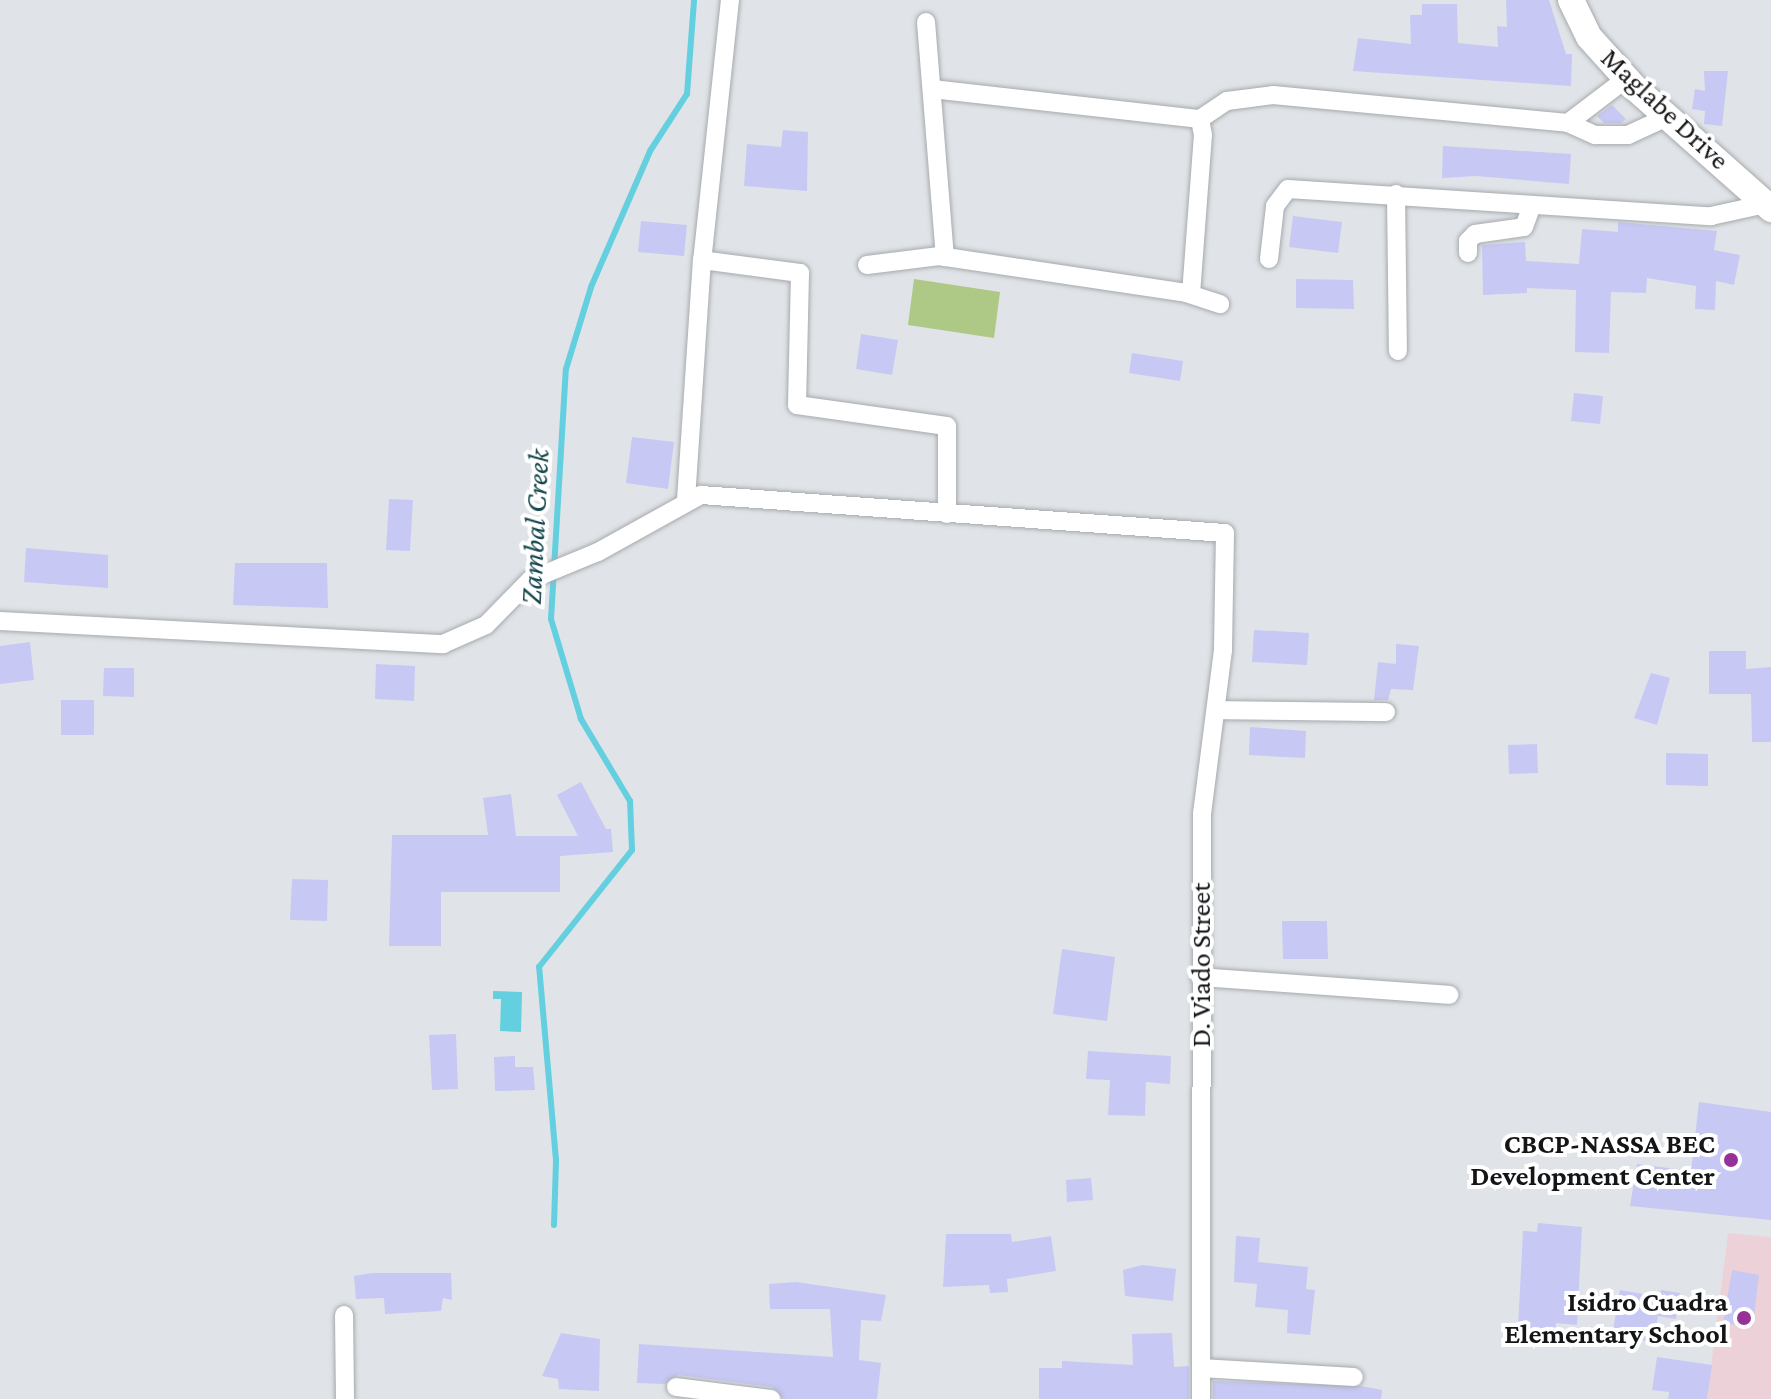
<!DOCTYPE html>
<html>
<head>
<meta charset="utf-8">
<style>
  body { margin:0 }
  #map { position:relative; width:1771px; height:1399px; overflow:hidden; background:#e0e4e8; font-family:"Crimson Pro",serif }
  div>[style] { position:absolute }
  .education>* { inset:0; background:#ecd2d8 }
  .green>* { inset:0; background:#aec886 }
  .water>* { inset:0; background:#64cfde }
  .stream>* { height:6px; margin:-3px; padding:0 3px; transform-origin:3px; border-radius:3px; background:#64cfde }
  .building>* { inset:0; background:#c7c8f3 }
  .roads { filter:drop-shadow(0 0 2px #a6aaad) drop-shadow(0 0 2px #a6aaad) }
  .street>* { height:18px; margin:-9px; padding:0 9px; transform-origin:9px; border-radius:9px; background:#fff }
  .secondary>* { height:26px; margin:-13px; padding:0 13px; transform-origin:13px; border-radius:13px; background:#fff }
  .dots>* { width:22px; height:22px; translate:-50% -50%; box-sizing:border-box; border:4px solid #fff; border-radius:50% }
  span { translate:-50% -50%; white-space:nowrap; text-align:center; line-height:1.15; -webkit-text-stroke:8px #fff; paint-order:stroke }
  .street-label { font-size:28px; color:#141517 }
  .poi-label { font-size:28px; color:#141517; font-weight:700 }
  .right { translate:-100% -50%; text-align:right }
  .water-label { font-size:30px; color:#15464d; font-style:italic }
</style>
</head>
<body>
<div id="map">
  <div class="education">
    <i style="clip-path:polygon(1728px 1233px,1771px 1237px,1771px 1399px,1707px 1399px)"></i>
  </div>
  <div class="green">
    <i style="clip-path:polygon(914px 279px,1000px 292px,994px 338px,908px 325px)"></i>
  </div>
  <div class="water">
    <i style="clip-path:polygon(493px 991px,522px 992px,521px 1032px,500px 1031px,501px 999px,493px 999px)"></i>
  </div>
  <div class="stream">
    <i style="left:554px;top:1225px;width:65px;rotate:-88.2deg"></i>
    <i style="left:556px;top:1160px;width:194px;rotate:-95deg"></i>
    <i style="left:539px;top:967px;width:149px;rotate:-51.5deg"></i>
    <i style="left:632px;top:850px;width:49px;rotate:-92.3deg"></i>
    <i style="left:630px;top:801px;width:96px;rotate:-120.9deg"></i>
    <i style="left:581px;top:719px;width:104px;rotate:-106.7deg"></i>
    <i style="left:551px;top:619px;width:250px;rotate:-86.6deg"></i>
    <i style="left:566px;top:369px;width:86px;rotate:-73deg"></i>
    <i style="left:591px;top:287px;width:148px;rotate:-66.5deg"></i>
    <i style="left:650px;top:151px;width:68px;rotate:-57deg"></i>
    <i style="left:687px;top:94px;width:94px;rotate:-85.7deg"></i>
  </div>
  <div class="building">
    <i style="clip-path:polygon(1506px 0,1549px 0,1566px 54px,1572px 54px,1571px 86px,1353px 71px,1358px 38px,1411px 44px,1410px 15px,1422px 15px,1422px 4px,1457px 4px,1458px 43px,1498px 47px,1497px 26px,1507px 27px)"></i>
    <i style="clip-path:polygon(1704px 71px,1728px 71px,1722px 126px,1704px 124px,1705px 111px,1692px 109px,1695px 89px,1705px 91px)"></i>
    <i style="clip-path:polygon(1612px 105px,1626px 119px,1621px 123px,1604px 123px,1597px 116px)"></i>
    <i style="clip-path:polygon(783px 130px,808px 132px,807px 191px,744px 186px,747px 144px,781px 147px)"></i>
    <i style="clip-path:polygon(1443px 146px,1571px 154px,1569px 184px,1476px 176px,1442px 178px)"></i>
    <i style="clip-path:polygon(1293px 216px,1342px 222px,1338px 253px,1289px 247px)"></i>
    <i style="clip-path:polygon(641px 221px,687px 225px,684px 256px,638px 252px)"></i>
    <i style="clip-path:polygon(1618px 222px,1717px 231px,1714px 250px,1740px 255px,1734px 285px,1716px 281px,1715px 310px,1695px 309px,1696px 286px,1647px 278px,1646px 293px,1611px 292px,1609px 353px,1575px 352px,1576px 290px,1527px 288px,1527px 293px,1483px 295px,1482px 245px,1525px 242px,1526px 261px,1579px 264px,1582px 229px,1618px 232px)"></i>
    <i style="clip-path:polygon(1296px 279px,1353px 280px,1354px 309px,1296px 308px)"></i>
    <i style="clip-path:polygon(861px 334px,898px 340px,892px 375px,856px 369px)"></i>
    <i style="clip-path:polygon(1132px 353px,1183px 361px,1180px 381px,1129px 373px)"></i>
    <i style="clip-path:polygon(1574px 393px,1603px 396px,1600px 424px,1571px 421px)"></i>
    <i style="clip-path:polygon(632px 437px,674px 442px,668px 489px,626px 483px)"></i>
    <i style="clip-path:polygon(389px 499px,413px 500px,410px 551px,386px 550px)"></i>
    <i style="clip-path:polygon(26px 548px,108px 555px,108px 588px,24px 582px)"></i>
    <i style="clip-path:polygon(235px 563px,327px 563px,328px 608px,233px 605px)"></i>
    <i style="clip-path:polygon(1254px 630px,1309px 633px,1307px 665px,1252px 662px)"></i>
    <i style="clip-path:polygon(30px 642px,34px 680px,0 684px,0 646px)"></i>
    <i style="clip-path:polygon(1396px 644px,1419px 646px,1413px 690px,1391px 689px,1388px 700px,1374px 700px,1378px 662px,1396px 664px)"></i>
    <i style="clip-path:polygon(1709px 651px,1746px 651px,1746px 669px,1771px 667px,1771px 742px,1752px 742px,1751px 694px,1709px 694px)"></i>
    <i style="clip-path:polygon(376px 664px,415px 666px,414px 701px,375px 699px)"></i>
    <i style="clip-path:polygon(104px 668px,134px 668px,134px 697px,103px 696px)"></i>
    <i style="clip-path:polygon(1651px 673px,1670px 678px,1657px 725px,1634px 718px)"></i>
    <i style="clip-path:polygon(61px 700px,94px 700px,94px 735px,61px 735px)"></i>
    <i style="clip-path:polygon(1250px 727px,1306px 731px,1305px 758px,1249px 755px)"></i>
    <i style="clip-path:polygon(1537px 744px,1538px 773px,1509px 774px,1508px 745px)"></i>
    <i style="clip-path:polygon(1666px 753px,1708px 754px,1708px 786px,1666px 785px)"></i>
    <i style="clip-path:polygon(581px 782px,606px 829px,611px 829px,613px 852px,560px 856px,560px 892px,441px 892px,441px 946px,389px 946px,392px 835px,488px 835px,483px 798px,511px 794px,516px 836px,578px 836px,557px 795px)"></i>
    <i style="clip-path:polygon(292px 879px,328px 880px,327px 921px,290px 920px)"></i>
    <i style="clip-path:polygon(1282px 921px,1327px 921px,1328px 959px,1283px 959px)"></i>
    <i style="clip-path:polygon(1062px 949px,1115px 957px,1107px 1021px,1053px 1014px)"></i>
    <i style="clip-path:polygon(456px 1034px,458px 1089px,432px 1090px,429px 1035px)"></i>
    <i style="clip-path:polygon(1088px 1051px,1171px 1056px,1170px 1084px,1146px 1082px,1145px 1116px,1108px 1115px,1110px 1080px,1086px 1079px)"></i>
    <i style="clip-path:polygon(515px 1056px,515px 1067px,533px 1067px,535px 1090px,495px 1091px,494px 1057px)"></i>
    <i style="clip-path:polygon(1699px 1102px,1771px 1112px,1771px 1220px,1630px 1206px,1637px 1164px,1691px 1171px)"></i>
    <i style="clip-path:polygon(1091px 1178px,1093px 1200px,1067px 1202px,1066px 1180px)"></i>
    <i style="clip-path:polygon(1538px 1223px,1582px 1227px,1577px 1325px,1556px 1323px,1555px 1332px,1518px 1328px,1523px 1231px,1537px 1232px)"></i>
    <i style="clip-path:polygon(946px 1234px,1011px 1234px,1012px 1242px,1051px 1236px,1056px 1271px,1007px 1279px,1008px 1292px,990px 1293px,989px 1285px,943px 1287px)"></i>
    <i style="clip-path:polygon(1236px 1236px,1260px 1238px,1258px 1262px,1308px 1267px,1306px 1289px,1315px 1290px,1310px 1335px,1287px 1333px,1288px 1310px,1255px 1307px,1257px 1284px,1234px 1282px)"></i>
    <i style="clip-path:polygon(1142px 1265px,1176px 1269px,1173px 1301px,1125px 1296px,1123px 1270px)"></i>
    <i style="clip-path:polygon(1732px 1270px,1759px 1275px,1753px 1326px,1723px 1323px)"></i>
    <i style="clip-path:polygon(372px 1273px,451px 1273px,452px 1300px,443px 1298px,441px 1311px,385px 1314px,384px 1298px,356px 1299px,354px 1276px)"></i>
    <i style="clip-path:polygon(796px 1282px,886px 1295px,881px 1321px,861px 1320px,859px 1360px,881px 1363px,877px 1399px,783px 1399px,772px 1387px,678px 1375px,665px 1384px,637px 1383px,639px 1344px,833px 1357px,830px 1309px,770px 1309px,769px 1284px)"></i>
    <i style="clip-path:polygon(1620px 1290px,1660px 1297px,1661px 1290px,1680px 1293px,1676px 1319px,1658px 1316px,1654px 1342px,1612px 1336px)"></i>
    <i style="clip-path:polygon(561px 1333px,600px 1339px,599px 1391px,559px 1389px,558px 1379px,542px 1376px)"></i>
    <i style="clip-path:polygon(1172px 1333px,1174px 1367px,1189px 1366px,1189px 1399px,1039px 1399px,1039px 1368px,1062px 1368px,1062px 1361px,1133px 1365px,1132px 1334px)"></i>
    <i style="clip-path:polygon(1657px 1357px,1712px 1365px,1707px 1399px,1668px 1399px,1669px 1392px,1652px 1390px)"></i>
    <i style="clip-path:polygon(1213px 1381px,1361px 1386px,1382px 1390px,1381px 1399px,1213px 1399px)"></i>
  </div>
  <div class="roads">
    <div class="street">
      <i style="left:730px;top:0;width:262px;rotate:96.1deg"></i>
      <i style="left:702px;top:260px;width:99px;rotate:7.6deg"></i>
      <i style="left:800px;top:273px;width:132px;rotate:91.3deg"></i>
      <i style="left:797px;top:405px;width:151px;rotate:8deg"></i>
      <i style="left:947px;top:426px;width:88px;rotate:90deg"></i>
      <i style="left:926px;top:22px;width:236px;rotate:85.4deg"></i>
      <i style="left:932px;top:89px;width:270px;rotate:6.4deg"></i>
      <i style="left:1200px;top:119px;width:32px;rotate:-34deg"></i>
      <i style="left:1227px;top:101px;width:46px;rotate:-7.4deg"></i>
      <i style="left:1273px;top:95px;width:296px;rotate:5.4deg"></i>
      <i style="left:1568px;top:123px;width:30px;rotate:24deg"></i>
      <i style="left:1595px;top:135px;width:33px"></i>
      <i style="left:1628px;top:135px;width:43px;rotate:-24.8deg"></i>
      <i style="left:1568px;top:123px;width:74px;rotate:-37.3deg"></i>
      <i style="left:1396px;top:194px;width:157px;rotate:89.3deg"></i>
      <i style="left:1468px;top:253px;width:12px;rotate:-90deg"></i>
      <i style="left:1468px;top:241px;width:10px;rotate:-45deg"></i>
      <i style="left:1475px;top:234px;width:49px;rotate:-8.1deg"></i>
      <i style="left:1524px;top:227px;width:20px;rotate:-70deg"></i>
      <i style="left:1269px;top:259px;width:53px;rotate:-83.5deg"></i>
      <i style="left:1275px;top:206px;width:21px;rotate:-53deg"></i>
      <i style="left:1288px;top:189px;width:424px;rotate:3.7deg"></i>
      <i style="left:1711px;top:216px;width:56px;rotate:-12.3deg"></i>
      <i style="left:867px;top:265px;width:73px;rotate:-7.1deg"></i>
      <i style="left:939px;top:256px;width:250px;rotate:8.5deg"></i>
      <i style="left:1186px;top:293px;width:36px;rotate:18deg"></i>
      <i style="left:1191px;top:294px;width:159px;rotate:-85.7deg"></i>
      <i style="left:1203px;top:135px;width:16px;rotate:-101deg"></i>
      <i style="left:686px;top:500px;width:241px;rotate:-86.2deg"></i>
      <i style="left:0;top:621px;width:444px;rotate:3deg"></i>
      <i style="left:443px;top:644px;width:47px;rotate:-23.8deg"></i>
      <i style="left:486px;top:625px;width:63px;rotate:-45.6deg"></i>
      <i style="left:530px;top:580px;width:74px;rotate:-22.4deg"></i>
      <i style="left:598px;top:552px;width:118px;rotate:-29deg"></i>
      <i style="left:701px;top:495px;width:525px;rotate:4.15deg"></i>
      <i style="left:1225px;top:533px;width:117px;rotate:91deg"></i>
      <i style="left:1223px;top:650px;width:164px;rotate:97.3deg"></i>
      <i style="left:1202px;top:813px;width:586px;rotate:90.1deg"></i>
      <i style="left:1217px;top:710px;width:169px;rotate:0.7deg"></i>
      <i style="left:1200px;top:977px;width:250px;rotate:4.1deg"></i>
      <i style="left:344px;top:1315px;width:84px;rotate:89.3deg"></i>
      <i style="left:1201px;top:1368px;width:153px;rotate:3.4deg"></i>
      <i style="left:676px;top:1387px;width:96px;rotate:7.2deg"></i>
    </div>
    <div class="secondary">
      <i style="left:1571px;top:0;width:41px;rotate:64.1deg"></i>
      <i style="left:1589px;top:37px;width:70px;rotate:47.9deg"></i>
      <i style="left:1636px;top:89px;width:181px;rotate:41.6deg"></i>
    </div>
  </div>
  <div class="dots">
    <i style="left:1731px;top:1160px;background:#953197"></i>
    <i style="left:1744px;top:1318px;background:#953197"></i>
  </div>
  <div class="street-label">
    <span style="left:1665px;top:109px;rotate:43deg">Maglabe Drive</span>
    <span style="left:1201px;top:965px;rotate:-90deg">D. Viado Street</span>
  </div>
  <div class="poi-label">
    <span class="right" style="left:1715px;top:1160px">CBCP-NASSA BEC<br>Development Center</span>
    <span class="right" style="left:1728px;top:1318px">Isidro Cuadra<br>Elementary School</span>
  </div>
  <div class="water-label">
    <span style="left:535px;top:527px;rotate:-87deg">Zambal Creek</span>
  </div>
</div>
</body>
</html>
